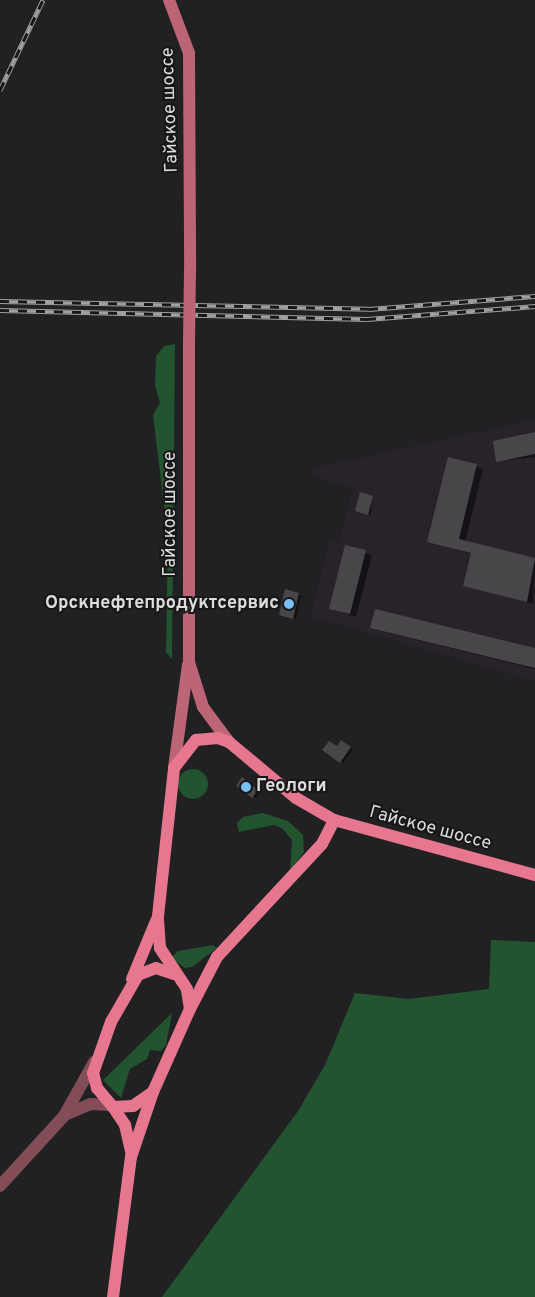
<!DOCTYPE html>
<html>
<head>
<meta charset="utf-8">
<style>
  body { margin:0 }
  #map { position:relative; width:535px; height:1297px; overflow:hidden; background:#212022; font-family:Overpass,sans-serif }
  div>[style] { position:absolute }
  .built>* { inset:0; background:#28232b }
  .green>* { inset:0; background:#225430 }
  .round { border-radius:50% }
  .shadow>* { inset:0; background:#0007 }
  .building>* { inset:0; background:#484649 }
  .street>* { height:12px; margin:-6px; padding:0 6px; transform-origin:6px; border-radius:6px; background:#834d58 }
  .secondary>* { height:12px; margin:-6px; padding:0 6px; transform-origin:6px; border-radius:6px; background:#bb6577 }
  .primary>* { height:12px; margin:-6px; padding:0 6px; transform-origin:6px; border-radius:6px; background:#e6778f }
  .rail>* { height:5px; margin-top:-2.5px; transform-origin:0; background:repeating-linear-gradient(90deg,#181619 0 9px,#a09fa1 0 18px); box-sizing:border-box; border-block:1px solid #a09fa1 }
  .secondary-bridge>* { height:12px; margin:-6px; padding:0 6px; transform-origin:6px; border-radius:6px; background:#bb6577 }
  .dots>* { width:14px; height:14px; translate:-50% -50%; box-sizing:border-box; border:2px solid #181619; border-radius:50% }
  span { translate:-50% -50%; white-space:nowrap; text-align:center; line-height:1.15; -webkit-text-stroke:4px #181619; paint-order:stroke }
  .street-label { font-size:18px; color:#dcdbdd }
  .poi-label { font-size:18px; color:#dcdbdd; font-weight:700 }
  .right { translate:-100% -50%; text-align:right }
  .left { translate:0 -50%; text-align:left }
</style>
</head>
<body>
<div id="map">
  <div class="built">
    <i style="clip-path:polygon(535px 420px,535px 681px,310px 616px,329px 542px,339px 543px,354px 488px,311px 476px,314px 468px)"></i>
  </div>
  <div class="green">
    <i style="clip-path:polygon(175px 344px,172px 659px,166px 652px,168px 537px,153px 415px,160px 403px,155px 386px,156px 356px,164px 346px)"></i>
    <i class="round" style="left:178px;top:769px;width:30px;height:30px"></i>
    <i style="clip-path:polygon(263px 813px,288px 821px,303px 835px,304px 852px,290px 871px,292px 840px,282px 828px,274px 825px,239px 832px,237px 823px,243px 817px)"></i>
    <i style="clip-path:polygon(491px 940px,535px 942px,535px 1297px,162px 1297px,298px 1111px,325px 1065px,355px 993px,409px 999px,489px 989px)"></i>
    <i style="clip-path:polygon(213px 945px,217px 948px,192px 967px,185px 968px,171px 958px,178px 951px)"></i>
    <i style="clip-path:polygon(172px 1013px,166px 1045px,161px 1051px,150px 1050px,147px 1059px,130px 1069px,121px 1098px,103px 1080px)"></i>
  </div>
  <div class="shadow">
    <i style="clip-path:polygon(535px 433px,535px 457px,497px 461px)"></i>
    <i style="clip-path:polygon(449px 458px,483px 469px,465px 542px,535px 560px,533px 604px,464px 585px,472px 554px,428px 541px)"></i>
    <i style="clip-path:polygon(372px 497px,371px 515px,359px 512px)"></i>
    <i style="clip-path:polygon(346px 546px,372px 555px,356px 617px,330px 608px)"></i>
    <i style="clip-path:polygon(286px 591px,301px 595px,296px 619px,283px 616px)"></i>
    <i style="clip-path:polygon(371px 627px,535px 650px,535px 669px,377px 630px)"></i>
    <i style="clip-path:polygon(342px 742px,353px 749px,343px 763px,324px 750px,337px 748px)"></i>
    <i style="clip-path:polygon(245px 781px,260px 792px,256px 798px,238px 785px)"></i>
  </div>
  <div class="building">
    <i style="clip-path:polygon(535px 432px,535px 454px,496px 462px,493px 441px)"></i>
    <i style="clip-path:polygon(448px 457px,477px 464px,459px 539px,535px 558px,527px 602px,463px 586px,471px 553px,427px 542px)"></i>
    <i style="clip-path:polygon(360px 492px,373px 496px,368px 515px,355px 511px)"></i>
    <i style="clip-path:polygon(345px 545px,366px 550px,350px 614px,329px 609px)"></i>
    <i style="clip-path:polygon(285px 589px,299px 593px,293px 619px,279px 615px)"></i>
    <i style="clip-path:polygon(375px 609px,535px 648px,535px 668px,370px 628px)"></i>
    <i style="clip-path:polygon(341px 740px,351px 747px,340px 763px,322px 750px,329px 741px,337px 746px)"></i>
    <i style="clip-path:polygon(242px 777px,258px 790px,252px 798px,236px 786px)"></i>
  </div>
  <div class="street">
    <i style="left:67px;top:1114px;width:25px;rotate:-23deg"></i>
    <i style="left:90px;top:1104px;width:20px;rotate:3deg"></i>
    <i style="left:0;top:1186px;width:95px;rotate:-47.6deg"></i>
    <i style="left:64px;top:1116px;width:62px;rotate:-60.9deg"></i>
  </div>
  <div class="secondary">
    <i style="left:169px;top:0;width:57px;rotate:69.3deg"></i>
    <i style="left:189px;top:53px;width:217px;rotate:89.7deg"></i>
    <i style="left:189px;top:342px;width:320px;rotate:90deg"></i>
    <i style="left:189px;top:662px;width:47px;rotate:72.7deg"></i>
    <i style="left:203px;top:707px;width:44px;rotate:53.4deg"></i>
    <i style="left:174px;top:768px;width:104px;rotate:-82.3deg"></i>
  </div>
  <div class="primary">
    <i style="left:174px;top:974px;width:19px;rotate:-162deg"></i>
    <i style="left:156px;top:968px;width:19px;rotate:159deg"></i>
    <i style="left:138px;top:975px;width:54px;rotate:119.9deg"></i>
    <i style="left:111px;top:1022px;width:54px;rotate:109.4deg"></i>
    <i style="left:93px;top:1073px;width:16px;rotate:75deg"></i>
    <i style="left:97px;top:1088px;width:25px;rotate:50deg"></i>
    <i style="left:113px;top:1107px;width:20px;rotate:-3deg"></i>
    <i style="left:133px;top:1106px;width:24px;rotate:-35deg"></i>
    <i style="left:153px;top:1092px;width:91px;rotate:-66deg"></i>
    <i style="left:190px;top:1009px;width:20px;rotate:-99deg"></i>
    <i style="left:187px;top:989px;width:49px;rotate:-123.4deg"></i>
    <i style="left:160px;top:948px;width:32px;rotate:-94deg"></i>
    <i style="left:158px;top:916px;width:149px;rotate:-83.8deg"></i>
    <i style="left:174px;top:768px;width:36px;rotate:-52deg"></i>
    <i style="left:196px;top:740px;width:22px;rotate:-5deg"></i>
    <i style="left:218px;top:738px;width:12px;rotate:20deg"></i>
    <i style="left:229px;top:742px;width:87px;rotate:39.9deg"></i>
    <i style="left:296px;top:798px;width:44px;rotate:30.1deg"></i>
    <i style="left:334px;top:820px;width:208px;rotate:15.3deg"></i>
    <i style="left:132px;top:979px;width:63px;rotate:-67.5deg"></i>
    <i style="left:190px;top:1009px;width:59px;rotate:-62.6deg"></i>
    <i style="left:217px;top:957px;width:154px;rotate:-47.1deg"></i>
    <i style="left:322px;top:844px;width:27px;rotate:-63deg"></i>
    <i style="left:113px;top:1107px;width:22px;rotate:56deg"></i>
    <i style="left:125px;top:1125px;width:28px;rotate:77deg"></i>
    <i style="left:113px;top:1297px;width:141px;rotate:-82.7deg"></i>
    <i style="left:131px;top:1157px;width:69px;rotate:-71.3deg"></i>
  </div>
  <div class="rail">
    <i style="left:0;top:90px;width:100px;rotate:-64.5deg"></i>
    <i style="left:0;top:301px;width:369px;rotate:1.2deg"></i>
    <i style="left:369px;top:309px;width:167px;rotate:-4.5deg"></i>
    <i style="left:0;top:310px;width:367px;rotate:1.4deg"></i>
    <i style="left:367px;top:319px;width:169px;rotate:-4.4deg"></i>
  </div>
  <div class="secondary-bridge">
    <i style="left:189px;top:342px;width:72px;rotate:-89.2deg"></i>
  </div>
  <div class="dots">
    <i style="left:289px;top:604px;background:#77bff7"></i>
    <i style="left:246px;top:787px;background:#77bff7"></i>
  </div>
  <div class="street-label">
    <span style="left:171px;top:110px;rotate:-92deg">Гайское шоссе</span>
    <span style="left:171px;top:514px;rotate:-90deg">Гайское шоссе</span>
    <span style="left:430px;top:829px;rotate:15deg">Гайское шоссе</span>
  </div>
  <div class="poi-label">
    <span class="right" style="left:279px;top:604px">Орскнефтепродуктсервис</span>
    <span class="left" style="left:256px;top:787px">Геологи</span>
  </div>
</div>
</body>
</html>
